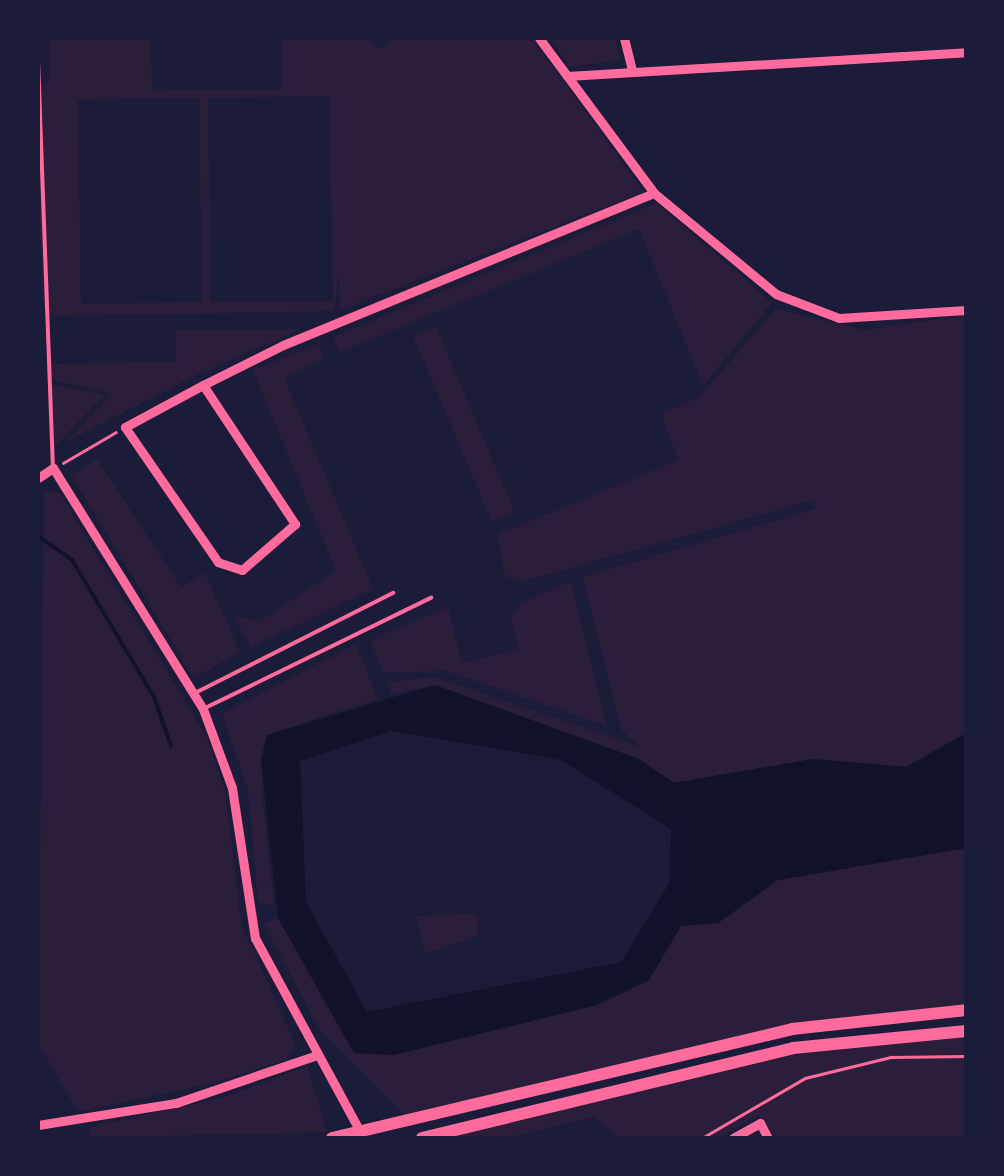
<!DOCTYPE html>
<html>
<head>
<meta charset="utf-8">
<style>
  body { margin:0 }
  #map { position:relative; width:1004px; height:1176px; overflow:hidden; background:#1b1b3a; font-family:"Exo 2",sans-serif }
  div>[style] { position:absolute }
  .green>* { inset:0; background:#2a1e3b }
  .water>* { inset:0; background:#12122b }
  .stream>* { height:4px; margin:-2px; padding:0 2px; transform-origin:2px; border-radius:2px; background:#12122b }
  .path>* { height:2.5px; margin:-1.25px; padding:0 1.25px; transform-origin:1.25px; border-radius:1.25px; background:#ff6b9d }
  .service>* { height:4px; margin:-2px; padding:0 2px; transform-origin:2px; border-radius:2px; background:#ff6b9d }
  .minor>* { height:9px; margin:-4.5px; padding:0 4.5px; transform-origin:4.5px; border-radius:4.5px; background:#ff6b9d }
  .secondary>* { height:12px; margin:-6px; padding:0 6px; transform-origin:6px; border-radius:6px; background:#ff6b9d }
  span { translate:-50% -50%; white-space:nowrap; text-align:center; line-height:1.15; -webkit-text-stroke:8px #1b1b3a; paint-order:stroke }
  .frame { position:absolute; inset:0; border:40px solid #1b1b3a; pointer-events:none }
</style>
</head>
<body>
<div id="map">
  <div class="green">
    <i style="clip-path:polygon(evenodd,50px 38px,151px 38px,152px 91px,282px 89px,282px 38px,368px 38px,378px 49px,395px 38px,532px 38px,644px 192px,340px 310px,339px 274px,334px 311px,56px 316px,44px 310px,38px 189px,38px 84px,49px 82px,50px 38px,329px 96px,333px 301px,211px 302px,208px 98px,329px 96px,50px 38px,199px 98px,202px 302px,81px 304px,78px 100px,199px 98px)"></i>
    <i style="clip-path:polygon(550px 38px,615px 38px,621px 60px,570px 67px)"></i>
    <i style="clip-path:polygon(657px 203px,772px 303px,703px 386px,639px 229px,340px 352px,333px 337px)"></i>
    <i style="clip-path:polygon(776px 309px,864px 330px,966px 315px,964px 736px,906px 767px,812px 759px,674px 783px,639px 759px,435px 685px,391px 694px,387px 682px,434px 677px,641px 747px,622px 731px,582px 577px,815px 509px,814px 500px,520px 582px,505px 576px,497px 535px,678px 460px,661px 414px,699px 397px)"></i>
    <i style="clip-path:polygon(436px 326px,515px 513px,492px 522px,413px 336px)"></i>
    <i style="clip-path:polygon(302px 329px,196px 375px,63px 444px,113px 394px,49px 379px,48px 332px,53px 364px,176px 362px,176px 330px)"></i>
    <i style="clip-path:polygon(318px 344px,324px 359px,284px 377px,373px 589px,251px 647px,234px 617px,260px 621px,336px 571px,253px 370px)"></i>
    <i style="clip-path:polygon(50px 384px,105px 395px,51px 450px)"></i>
    <i style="clip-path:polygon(97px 459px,181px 587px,205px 573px,240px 652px,194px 678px,71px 475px)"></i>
    <i style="clip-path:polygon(44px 490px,60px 493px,207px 738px,226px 795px,241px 924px,296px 1045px,285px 1060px,213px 1083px,78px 1112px,38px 1044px)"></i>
    <i style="clip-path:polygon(571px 581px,607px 726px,446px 671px,384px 673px,370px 640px,448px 607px,462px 663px,518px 649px,511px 618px,520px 604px)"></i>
    <i style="clip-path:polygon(356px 644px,378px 699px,267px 735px,262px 791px,274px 906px,258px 902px,248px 790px,222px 714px)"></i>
    <i style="clip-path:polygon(966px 848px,966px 1007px,801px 1022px,406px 1116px,320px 1030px,263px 923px,278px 918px,354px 1053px,597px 1005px,649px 980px,680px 926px,718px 923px,778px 880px)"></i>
    <i style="clip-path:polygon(477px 914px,477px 936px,426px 954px,416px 916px)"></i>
    <i style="clip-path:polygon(966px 1036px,966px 1138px,774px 1138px,758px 1115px,718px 1138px,620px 1138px,593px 1117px,506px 1138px,446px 1138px,819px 1049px)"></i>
    <i style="clip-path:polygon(307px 1066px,327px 1132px,72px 1138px,90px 1137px,91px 1127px,222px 1098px)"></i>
  </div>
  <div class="water">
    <i style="clip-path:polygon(evenodd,435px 685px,639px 759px,674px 783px,813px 759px,906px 767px,966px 733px,966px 848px,778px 880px,718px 923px,681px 926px,649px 980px,597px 1005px,394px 1055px,354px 1053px,278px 918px,261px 760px,267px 735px,435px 685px,392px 731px,561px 760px,671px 829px,669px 884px,621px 962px,367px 1012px,306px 902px,300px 761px,392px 731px)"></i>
  </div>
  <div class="stream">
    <i style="left:38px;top:536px;width:42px;rotate:35.2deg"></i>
    <i style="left:72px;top:560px;width:160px;rotate:59.1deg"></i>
    <i style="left:154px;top:697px;width:52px;rotate:70.9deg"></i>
  </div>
  <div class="path">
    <i style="left:63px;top:463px;width:61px;rotate:-30.3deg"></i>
    <i style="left:702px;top:1138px;width:119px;rotate:-30.2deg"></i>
    <i style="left:805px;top:1078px;width:89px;rotate:-13.7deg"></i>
    <i style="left:891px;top:1057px;width:75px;rotate:-0.8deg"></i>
  </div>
  <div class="service">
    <i style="left:38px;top:60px;width:408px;rotate:87.9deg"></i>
    <i style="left:197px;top:692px;width:220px;rotate:-26.8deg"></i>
    <i style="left:203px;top:709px;width:254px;rotate:-26deg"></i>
  </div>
  <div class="minor">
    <i style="left:539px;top:38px;width:193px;rotate:53.4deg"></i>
    <i style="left:654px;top:193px;width:158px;rotate:39.6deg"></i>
    <i style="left:776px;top:294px;width:67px;rotate:20.9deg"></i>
    <i style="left:839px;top:318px;width:127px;rotate:-3.6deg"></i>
    <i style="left:624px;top:38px;width:34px;rotate:76deg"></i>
    <i style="left:567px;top:76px;width:400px;rotate:-3.4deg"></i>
    <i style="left:203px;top:385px;width:167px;rotate:56.5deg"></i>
    <i style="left:295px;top:524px;width:70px;rotate:139deg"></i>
    <i style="left:242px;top:570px;width:25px;rotate:-162deg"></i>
    <i style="left:218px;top:562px;width:164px;rotate:-124.6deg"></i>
    <i style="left:125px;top:427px;width:89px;rotate:-28.3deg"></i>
    <i style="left:203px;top:385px;width:89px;rotate:-26.6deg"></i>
    <i style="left:283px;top:345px;width:401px;rotate:-22.3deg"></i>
    <i style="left:38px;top:478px;width:18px;rotate:-34deg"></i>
    <i style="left:53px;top:468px;width:284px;rotate:58.1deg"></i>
    <i style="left:203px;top:709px;width:84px;rotate:69.8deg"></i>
    <i style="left:232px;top:788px;width:152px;rotate:81.3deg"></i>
    <i style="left:255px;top:938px;width:222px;rotate:61.5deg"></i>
    <i style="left:38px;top:1125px;width:140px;rotate:-9.1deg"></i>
    <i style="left:176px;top:1103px;width:146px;rotate:-18.8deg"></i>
    <i style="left:733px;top:1138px;width:31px;rotate:-29deg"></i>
    <i style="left:760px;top:1123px;width:17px;rotate:62deg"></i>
  </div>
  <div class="secondary">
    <i style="left:332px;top:1138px;width:473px;rotate:-13.3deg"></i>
    <i style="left:792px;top:1029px;width:175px;rotate:-6.2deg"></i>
    <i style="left:422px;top:1138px;width:382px;rotate:-13.6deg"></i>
    <i style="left:793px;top:1048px;width:174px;rotate:-5.6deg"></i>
  </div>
  <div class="frame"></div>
</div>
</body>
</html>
